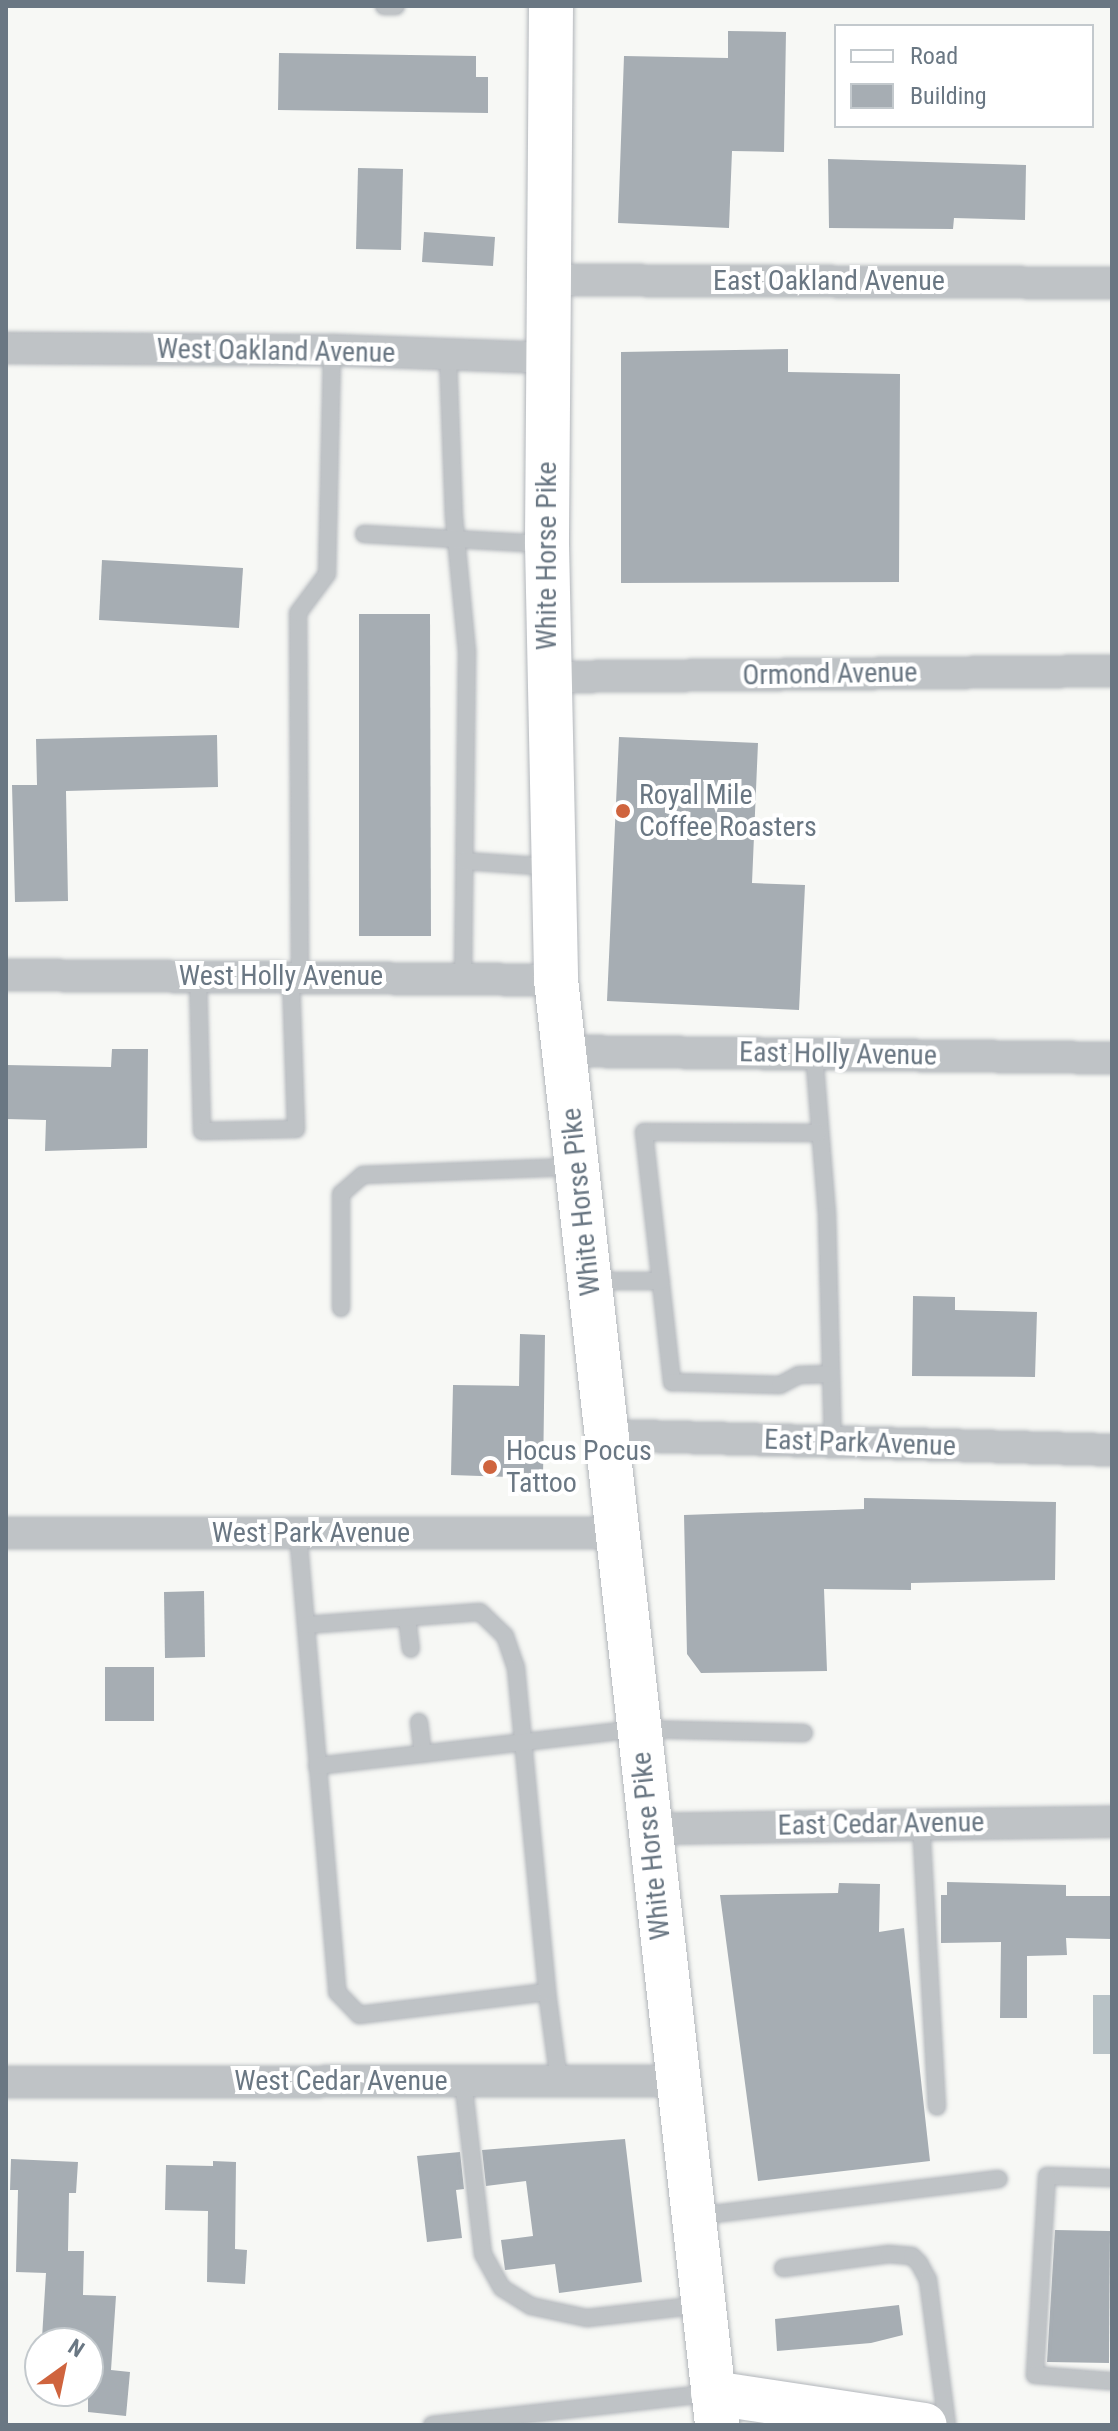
<!DOCTYPE html>
<html>
<head>
<meta charset="utf-8">
<style>
  body { margin:0 }
  #map { position:relative; width:1118px; height:2431px; overflow:hidden; background:#f7f8f5; font-family:"Roboto Condensed",sans-serif }
  div>[style] { position:absolute }
  .water>* { inset:0; background:#b8c2c6 }
  .building>* { inset:0; background:#a6adb3 }
  .roads { filter:drop-shadow(0 0 2px #b2b6bb) drop-shadow(0 0 2px #b2b6bb) }
  .service>* { height:16px; margin:-8px; padding:0 8px; transform-origin:8px; border-radius:8px; background:#bfc3c6 }
  .minor>* { height:30px; margin:-15px; padding:0 15px; transform-origin:15px; border-radius:15px; background:#bfc3c6 }
  .secondary>* { height:44px; margin:-22px; padding:0 22px; transform-origin:22px; border-radius:22px; background:#fff }
  .trunk>* { height:44px; margin:-22px; padding:0 22px; transform-origin:22px; border-radius:22px; background:#fff }
  .dots>* { width:22px; height:22px; translate:-50% -50%; box-sizing:border-box; border:4px solid #fff; border-radius:50% }
  span { translate:-50% -50%; white-space:nowrap; text-align:center; line-height:1.15; -webkit-text-stroke:8px #fff; paint-order:stroke }
  .street-label { font-size:28px; color:#6a7783 }
  .poi-label { font-size:28px; color:#6a7783 }
  .left { translate:0 -50%; text-align:left }
  .frame { position:absolute; inset:0; border:8px solid #6a7783; pointer-events:none }
  .legend { position:absolute; left:834px; top:24px; width:260px; height:104px; box-sizing:border-box; background:#fff; border:2px solid #c3c9cd; margin:0; padding:10px 14px; list-style:none; font-size:24px; color:#6a7783 }
  .legend li { display:flex; align-items:center; gap:16px; height:40px }
  .legend b { width:40px; border:2px solid #c3c9cd }
  .north { position:absolute; left:24px; top:2327px; width:80px; height:80px; box-sizing:border-box; background:#fff; border:2px solid #c3c9cd; border-radius:50%; rotate:33deg; font-size:22px; font-weight:700; line-height:32px; text-align:center; color:#6a7783 }
  .north::after { content:''; display:block; margin:auto; width:28px; height:36px; background:#cf643e; clip-path:polygon(50% 0,100% 100%,50% 72%,0 100%) }
</style>
</head>
<body>
<div id="map">
  <div class="water">
    <i style="clip-path:polygon(1093px 1995px,1112px 1995px,1112px 2054px,1093px 2054px)"></i>
  </div>
  <div class="building">
    <i style="clip-path:polygon(728px 31px,786px 32px,784px 152px,732px 151px,729px 228px,618px 223px,624px 56px,728px 58px)"></i>
    <i style="clip-path:polygon(279px 53px,476px 56px,476px 77px,488px 77px,488px 113px,278px 110px)"></i>
    <i style="clip-path:polygon(828px 159px,1026px 165px,1025px 220px,954px 218px,953px 229px,829px 228px)"></i>
    <i style="clip-path:polygon(358px 168px,403px 169px,401px 250px,356px 249px)"></i>
    <i style="clip-path:polygon(424px 232px,495px 237px,493px 266px,422px 262px)"></i>
    <i style="clip-path:polygon(788px 349px,788px 372px,900px 374px,899px 582px,621px 583px,621px 352px)"></i>
    <i style="clip-path:polygon(102px 560px,243px 568px,239px 628px,99px 620px)"></i>
    <i style="clip-path:polygon(359px 614px,430px 614px,431px 936px,359px 936px)"></i>
    <i style="clip-path:polygon(217px 735px,218px 787px,66px 791px,68px 901px,15px 902px,12px 785px,37px 785px,36px 739px)"></i>
    <i style="clip-path:polygon(619px 737px,758px 743px,752px 883px,805px 885px,799px 1010px,607px 1001px)"></i>
    <i style="clip-path:polygon(112px 1049px,148px 1049px,147px 1148px,45px 1151px,46px 1120px,6px 1119px,6px 1065px,111px 1067px)"></i>
    <i style="clip-path:polygon(913px 1296px,955px 1297px,955px 1310px,1037px 1312px,1035px 1377px,912px 1376px)"></i>
    <i style="clip-path:polygon(520px 1334px,545px 1335px,543px 1478px,451px 1475px,453px 1385px,519px 1386px)"></i>
    <i style="clip-path:polygon(864px 1498px,1056px 1502px,1055px 1580px,911px 1583px,911px 1590px,824px 1589px,827px 1671px,701px 1673px,687px 1654px,684px 1515px,864px 1509px)"></i>
    <i style="clip-path:polygon(204px 1591px,205px 1657px,165px 1658px,164px 1592px)"></i>
    <i style="clip-path:polygon(105px 1667px,154px 1667px,154px 1721px,105px 1721px)"></i>
    <i style="clip-path:polygon(947px 1882px,1066px 1885px,1066px 1896px,1112px 1896px,1112px 1939px,1066px 1938px,1067px 1955px,1027px 1956px,1027px 2018px,1000px 2018px,1001px 1942px,941px 1943px,941px 1895px,947px 1895px)"></i>
    <i style="clip-path:polygon(839px 1883px,880px 1884px,879px 1932px,904px 1928px,930px 2161px,758px 2181px,720px 1895px,838px 1893px)"></i>
    <i style="clip-path:polygon(625px 2139px,642px 2282px,559px 2293px,555px 2264px,505px 2270px,501px 2240px,533px 2236px,526px 2181px,486px 2186px,482px 2150px)"></i>
    <i style="clip-path:polygon(460px 2152px,464px 2189px,456px 2190px,462px 2238px,427px 2242px,417px 2156px)"></i>
    <i style="clip-path:polygon(11px 2159px,78px 2162px,76px 2193px,69px 2193px,68px 2251px,84px 2251px,83px 2295px,116px 2296px,111px 2370px,130px 2372px,126px 2416px,88px 2412px,88px 2341px,42px 2338px,46px 2273px,16px 2272px,18px 2190px,10px 2190px)"></i>
    <i style="clip-path:polygon(213px 2161px,236px 2162px,235px 2249px,247px 2250px,245px 2284px,207px 2282px,208px 2211px,165px 2210px,166px 2165px,213px 2166px)"></i>
    <i style="clip-path:polygon(1055px 2230px,1110px 2231px,1109px 2363px,1047px 2362px)"></i>
    <i style="clip-path:polygon(899px 2305px,903px 2335px,871px 2343px,777px 2351px,775px 2319px)"></i>
  </div>
  <div class="roads">
    <div class="service">
      <i style="left:384px;top:6px;width:12px"></i>
      <i style="left:448px;top:355px;width:162px;rotate:87.9deg"></i>
      <i style="left:454px;top:517px;width:135px;rotate:84.5deg"></i>
      <i style="left:467px;top:651px;width:327px;rotate:90.7deg"></i>
      <i style="left:364px;top:534px;width:181px;rotate:3.2deg"></i>
      <i style="left:465px;top:861px;width:86px;rotate:4deg"></i>
      <i style="left:198px;top:976px;width:155px;rotate:88.5deg"></i>
      <i style="left:202px;top:1131px;width:94px;rotate:-1.2deg"></i>
      <i style="left:296px;top:1129px;width:153px;rotate:-91.9deg"></i>
      <i style="left:300px;top:976px;width:363px;rotate:-90.3deg"></i>
      <i style="left:298px;top:613px;width:49px;rotate:-53.4deg"></i>
      <i style="left:327px;top:574px;width:224px;rotate:-88.7deg"></i>
      <i style="left:814px;top:1053px;width:164px;rotate:85.4deg"></i>
      <i style="left:827px;top:1216px;width:226px;rotate:88.5deg"></i>
      <i style="left:818px;top:1133px;width:174px;rotate:-179.7deg"></i>
      <i style="left:644px;top:1132px;width:252px;rotate:83.6deg"></i>
      <i style="left:672px;top:1382px;width:108px;rotate:1.6deg"></i>
      <i style="left:780px;top:1385px;width:21px;rotate:-28deg"></i>
      <i style="left:799px;top:1375px;width:31px;rotate:-2deg"></i>
      <i style="left:591px;top:1281px;width:70px"></i>
      <i style="left:341px;top:1308px;width:114px;rotate:-90deg"></i>
      <i style="left:341px;top:1194px;width:29px;rotate:-41deg"></i>
      <i style="left:363px;top:1175px;width:212px;rotate:-2.2deg"></i>
      <i style="left:298px;top:1533px;width:461px;rotate:85.1deg"></i>
      <i style="left:337px;top:1992px;width:32px;rotate:46deg"></i>
      <i style="left:359px;top:2015px;width:189px;rotate:-7deg"></i>
      <i style="left:547px;top:1992px;width:90px;rotate:82.3deg"></i>
      <i style="left:407px;top:1618px;width:31px;rotate:83deg"></i>
      <i style="left:306px;top:1625px;width:174px;rotate:-4.3deg"></i>
      <i style="left:480px;top:1612px;width:35px;rotate:44deg"></i>
      <i style="left:505px;top:1636px;width:34px;rotate:71deg"></i>
      <i style="left:516px;top:1668px;width:325px;rotate:84.5deg"></i>
      <i style="left:419px;top:1722px;width:32px;rotate:83deg"></i>
      <i style="left:317px;top:1766px;width:323px;rotate:-6.6deg"></i>
      <i style="left:638px;top:1729px;width:166px;rotate:1.4deg"></i>
      <i style="left:921px;top:1822px;width:285px;rotate:86.8deg"></i>
      <i style="left:463px;top:2081px;width:174px;rotate:83.4deg"></i>
      <i style="left:483px;top:2254px;width:39px;rotate:61deg"></i>
      <i style="left:502px;top:2288px;width:34px;rotate:32deg"></i>
      <i style="left:531px;top:2306px;width:57px;rotate:12.1deg"></i>
      <i style="left:587px;top:2318px;width:115px;rotate:-6.5deg"></i>
      <i style="left:1112px;top:2178px;width:65px;rotate:-178.2deg"></i>
      <i style="left:1047px;top:2176px;width:199px;rotate:93.5deg"></i>
      <i style="left:1035px;top:2375px;width:77px;rotate:4.5deg"></i>
      <i style="left:697px;top:2216px;width:304px;rotate:-7deg"></i>
      <i style="left:783px;top:2268px;width:107px;rotate:-7.5deg"></i>
      <i style="left:889px;top:2254px;width:23px;rotate:5deg"></i>
      <i style="left:912px;top:2256px;width:10px;rotate:45deg"></i>
      <i style="left:919px;top:2263px;width:19px;rotate:62deg"></i>
      <i style="left:928px;top:2280px;width:146px;rotate:82.5deg"></i>
      <i style="left:432px;top:2425px;width:281px;rotate:-6.5deg"></i>
    </div>
    <div class="minor">
      <i style="left:546px;top:280px;width:566px;rotate:0.3deg"></i>
      <i style="left:6px;top:348px;width:326px;rotate:0.4deg"></i>
      <i style="left:332px;top:350px;width:214px;rotate:2.1deg"></i>
      <i style="left:548px;top:677px;width:564px;rotate:-0.61deg"></i>
      <i style="left:6px;top:975px;width:550px;rotate:0.52deg"></i>
      <i style="left:564px;top:1051px;width:548px;rotate:0.73deg"></i>
      <i style="left:607px;top:1435px;width:505px;rotate:1.7deg"></i>
      <i style="left:6px;top:1533px;width:611px"></i>
      <i style="left:649px;top:1829px;width:463px;rotate:-0.9deg"></i>
      <i style="left:6px;top:2082px;width:669px;rotate:-0.09deg"></i>
    </div>
    <div class="secondary">
      <i style="left:713px;top:2393px;width:214px;rotate:8.6deg"></i>
    </div>
    <div class="trunk">
      <i style="left:551px;top:6px;width:538px;rotate:90.43deg"></i>
      <i style="left:547px;top:544px;width:436px;rotate:88.8deg"></i>
      <i style="left:556px;top:980px;width:1454px;rotate:83.64deg"></i>
    </div>
  </div>
  <div class="dots">
    <i style="left:623px;top:811px;background:#cf643e"></i>
    <i style="left:490px;top:1467px;background:#cf643e"></i>
  </div>
  <div class="street-label">
    <span style="left:829px;top:281px">East Oakland Avenue</span>
    <span style="left:276px;top:351px;rotate:1deg">West Oakland Avenue</span>
    <span style="left:547px;top:556px;rotate:-90deg">White Horse Pike</span>
    <span style="left:830px;top:674px;rotate:-1deg">Ormond Avenue</span>
    <span style="left:281px;top:976px">West Holly Avenue</span>
    <span style="left:838px;top:1054px;rotate:1deg">East Holly Avenue</span>
    <span style="left:581px;top:1202px;rotate:-96deg">White Horse Pike</span>
    <span style="left:860px;top:1443px;rotate:2deg">East Park Avenue</span>
    <span style="left:311px;top:1533px">West Park Avenue</span>
    <span style="left:881px;top:1824px;rotate:-1deg">East Cedar Avenue</span>
    <span style="left:651px;top:1846px;rotate:-96deg">White Horse Pike</span>
    <span style="left:341px;top:2081px">West Cedar Avenue</span>
  </div>
  <div class="poi-label">
    <span class="left" style="left:639px;top:811px">Royal Mile<br>Coffee Roasters</span>
    <span class="left" style="left:506px;top:1467px">Hocus Pocus<br>Tattoo</span>
  </div>
  <div class="frame"></div>
  <ul class="legend">
  <li><b style="height:10px;background:#fff"></b>Road</li>
  <li><b style="height:22px;background:#a6adb3"></b>Building</li>
  </ul>
  <div class="north">N</div>
</div>
</body>
</html>
